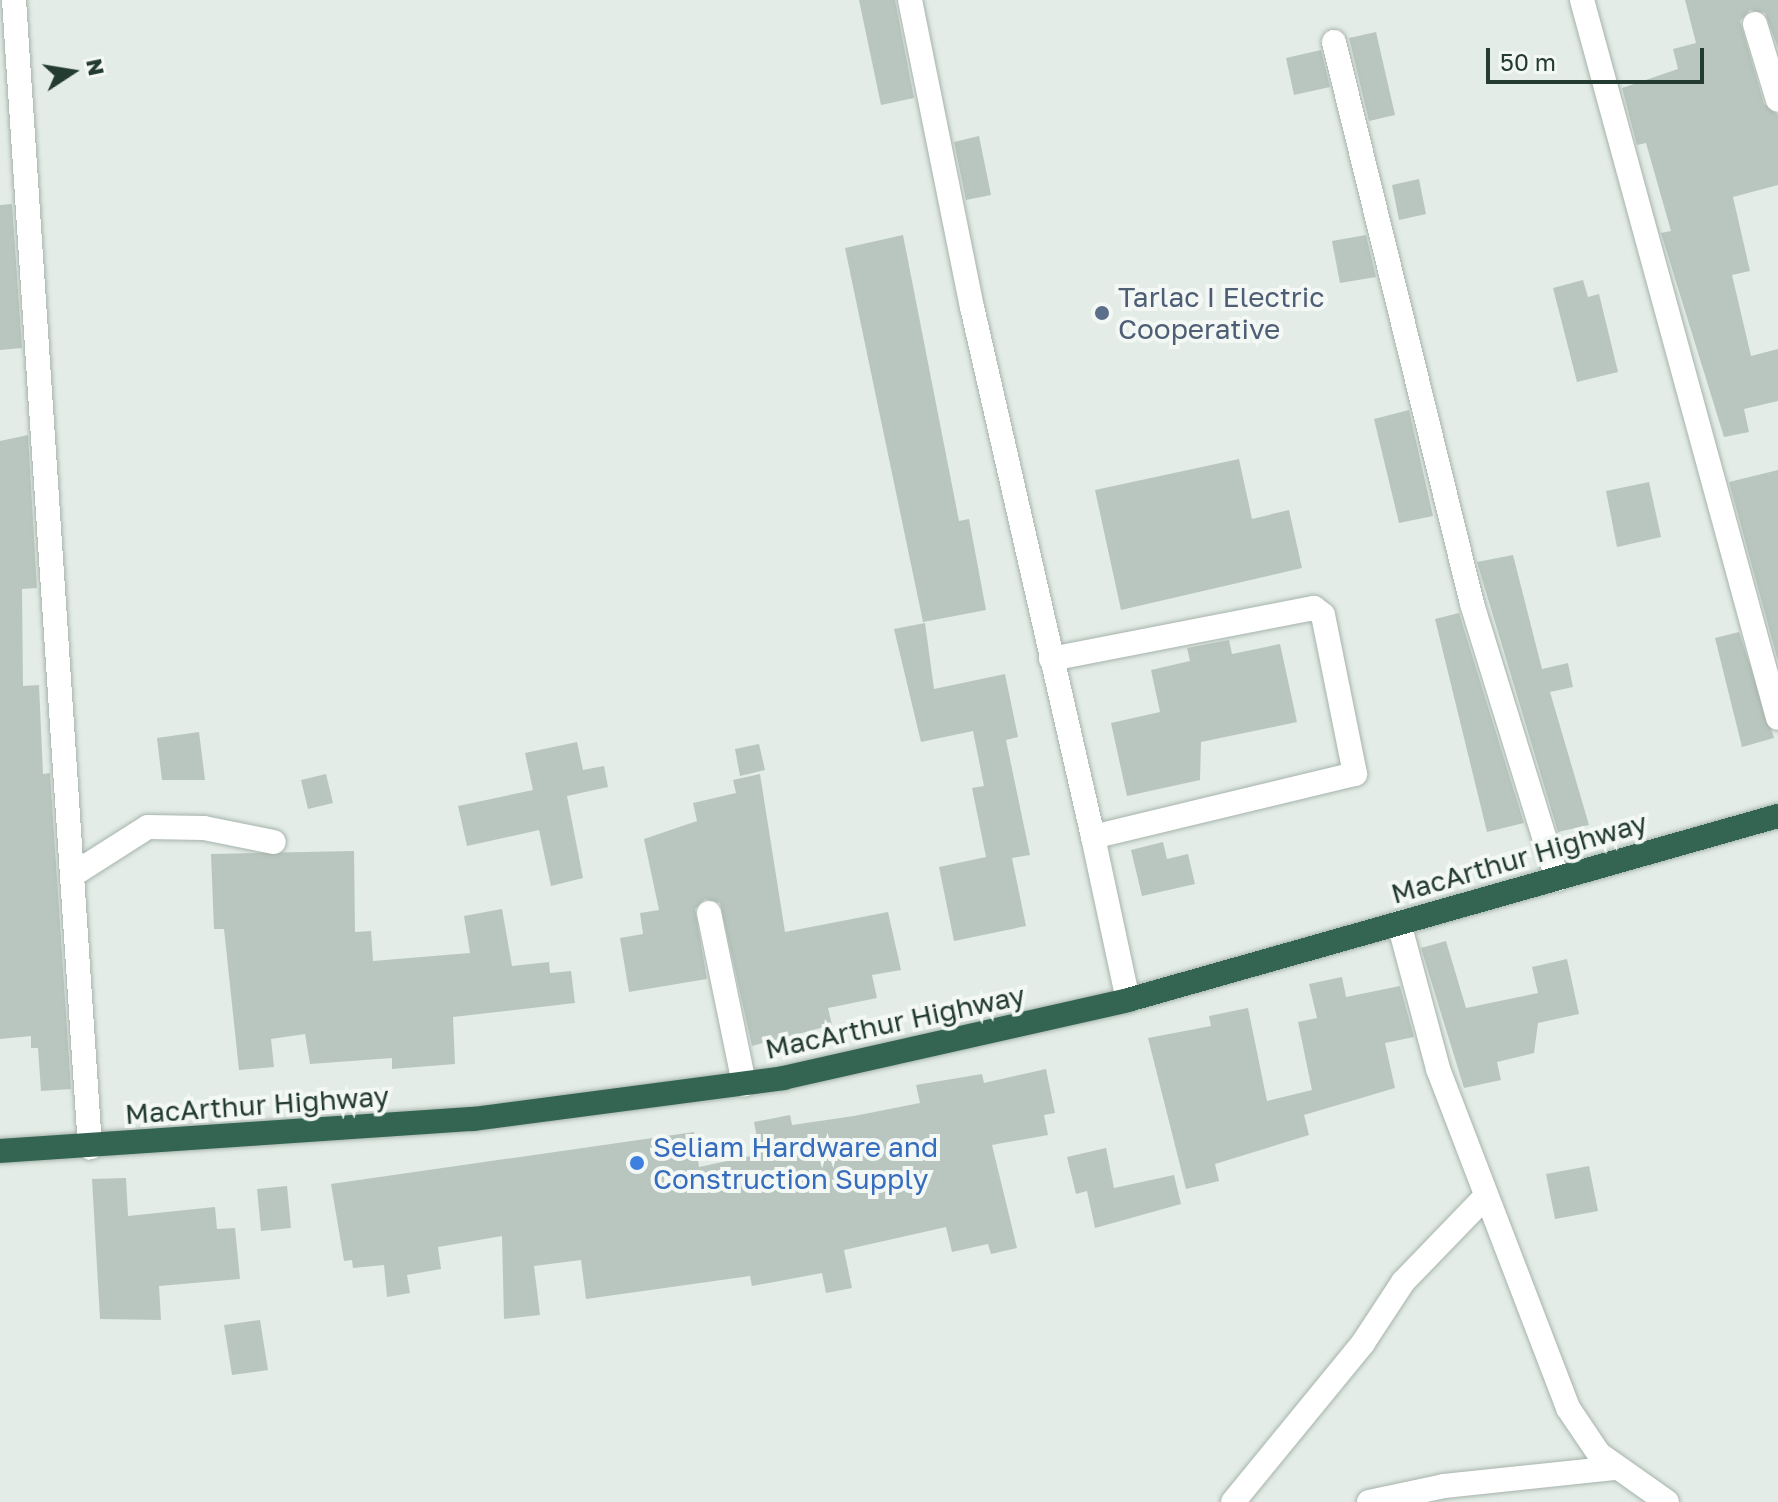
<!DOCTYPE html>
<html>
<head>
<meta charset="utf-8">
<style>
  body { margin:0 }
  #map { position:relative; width:1778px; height:1502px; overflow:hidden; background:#e3ece6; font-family:"Golos Text",sans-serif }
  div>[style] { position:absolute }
  .building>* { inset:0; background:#b9c6bf }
  .roads { filter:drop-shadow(0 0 2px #a6b3ac) drop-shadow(0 0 2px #a6b3ac) }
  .minor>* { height:24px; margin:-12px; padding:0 12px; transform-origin:12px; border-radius:12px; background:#fff }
  .highway>* { height:24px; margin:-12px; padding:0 12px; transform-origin:12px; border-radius:12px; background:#336552 }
  .dots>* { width:22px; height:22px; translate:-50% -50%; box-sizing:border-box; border:4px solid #f3f8f5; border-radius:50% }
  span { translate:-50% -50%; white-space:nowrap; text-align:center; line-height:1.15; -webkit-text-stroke:8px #f3f8f5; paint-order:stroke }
  .service-label { font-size:28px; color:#4e5e75 }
  .left { translate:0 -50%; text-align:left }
  .street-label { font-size:28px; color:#243b31 }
  .shop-label { font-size:28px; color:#366cbe }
  .north { position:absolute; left:32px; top:32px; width:80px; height:80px; -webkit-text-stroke:6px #f3f8f5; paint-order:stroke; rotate:78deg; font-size:22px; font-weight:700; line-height:32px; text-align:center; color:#243b31 }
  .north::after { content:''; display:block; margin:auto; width:28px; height:36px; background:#243b31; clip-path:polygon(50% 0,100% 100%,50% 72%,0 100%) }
  .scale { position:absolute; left:1486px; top:48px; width:218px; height:36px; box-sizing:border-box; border:4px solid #243b31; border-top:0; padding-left:10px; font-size:24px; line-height:28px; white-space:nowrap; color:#243b31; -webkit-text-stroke:6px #f3f8f5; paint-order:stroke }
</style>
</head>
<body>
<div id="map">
  <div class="building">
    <i style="clip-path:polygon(859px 0,895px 0,914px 98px,881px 105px)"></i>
    <i style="clip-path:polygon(1685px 0,1778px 0,1778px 48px,1765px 13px,1750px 10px,1740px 21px,1764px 104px,1778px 115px,1778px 185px,1733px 197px,1750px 271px,1732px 275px,1751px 356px,1778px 349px,1778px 401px,1744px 409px,1749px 432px,1724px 437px,1661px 233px,1671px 231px,1646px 143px,1637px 145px,1622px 88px,1678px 69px,1673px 49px,1696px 43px)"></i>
    <i style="clip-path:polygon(1376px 32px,1395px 115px,1369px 121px,1349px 38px)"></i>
    <i style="clip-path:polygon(1321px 50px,1330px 87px,1294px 95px,1286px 58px)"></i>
    <i style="clip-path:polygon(979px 136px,991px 195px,966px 200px,954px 142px)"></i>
    <i style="clip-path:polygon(1419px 179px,1426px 214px,1399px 220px,1392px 185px)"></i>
    <i style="clip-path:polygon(12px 204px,22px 348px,0 350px,0 205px)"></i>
    <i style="clip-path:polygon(903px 235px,959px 521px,969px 519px,986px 610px,923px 622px,845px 248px)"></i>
    <i style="clip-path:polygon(1366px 235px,1376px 277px,1340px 283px,1332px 241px)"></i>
    <i style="clip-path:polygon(1583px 280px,1588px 297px,1599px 294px,1618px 372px,1577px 382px,1553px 288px)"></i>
    <i style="clip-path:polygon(1409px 410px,1433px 516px,1399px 523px,1374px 419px)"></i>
    <i style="clip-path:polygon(28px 435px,37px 588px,22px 589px,23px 686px,39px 685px,43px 774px,50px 773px,71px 1089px,41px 1091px,38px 1048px,31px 1048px,31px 1036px,0 1039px,0 441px)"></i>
    <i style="clip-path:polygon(1239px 459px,1252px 519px,1289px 510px,1302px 568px,1121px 610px,1095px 490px)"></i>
    <i style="clip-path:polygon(1778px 470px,1778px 661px,1729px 482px)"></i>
    <i style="clip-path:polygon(1649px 482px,1661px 537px,1617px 547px,1606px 491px)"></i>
    <i style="clip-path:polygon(1513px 555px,1542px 669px,1568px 663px,1573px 687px,1550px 692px,1589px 825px,1558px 832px,1477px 562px)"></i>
    <i style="clip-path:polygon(1459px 613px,1524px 823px,1487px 832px,1435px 619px)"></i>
    <i style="clip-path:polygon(925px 623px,934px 689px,1005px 674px,1018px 737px,1006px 740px,1030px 855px,1012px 858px,1026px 926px,954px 941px,939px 867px,986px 857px,972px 788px,984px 786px,973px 731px,921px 742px,894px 629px)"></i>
    <i style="clip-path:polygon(1739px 632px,1774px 738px,1742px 747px,1715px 638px)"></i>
    <i style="clip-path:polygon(1229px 640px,1232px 654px,1280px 644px,1297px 722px,1201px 742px,1200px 780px,1127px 796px,1111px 723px,1160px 712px,1151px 670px,1190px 661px,1187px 648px)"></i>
    <i style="clip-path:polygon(199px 732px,205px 780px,162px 780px,157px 738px)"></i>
    <i style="clip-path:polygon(577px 742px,583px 770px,604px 766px,608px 787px,567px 796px,583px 878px,551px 886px,539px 830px,467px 846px,458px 806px,533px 790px,525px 753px)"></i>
    <i style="clip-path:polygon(759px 744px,765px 770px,740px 776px,735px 749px)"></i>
    <i style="clip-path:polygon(326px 774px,333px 803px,308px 809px,301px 780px)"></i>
    <i style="clip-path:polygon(760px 774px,785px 932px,888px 912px,901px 970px,872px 975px,877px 998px,828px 1008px,832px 1025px,752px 1046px,720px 903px,705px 899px,695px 909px,707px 979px,629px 992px,620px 938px,643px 934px,640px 913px,659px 910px,644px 839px,697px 821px,693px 803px,736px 793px,733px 780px)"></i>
    <i style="clip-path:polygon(1163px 842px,1167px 859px,1188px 854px,1195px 884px,1142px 896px,1131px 850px)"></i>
    <i style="clip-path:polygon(354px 851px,355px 932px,371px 931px,373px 961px,470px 953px,464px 916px,502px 909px,512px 966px,549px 962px,550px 973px,571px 971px,575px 1003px,453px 1017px,455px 1064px,392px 1069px,392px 1058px,310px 1064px,305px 1034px,271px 1039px,274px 1067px,239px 1070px,224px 929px,214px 929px,211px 854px)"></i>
    <i style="clip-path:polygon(1446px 941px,1466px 1008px,1538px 993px,1532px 967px,1567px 959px,1579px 1014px,1538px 1023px,1534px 1053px,1497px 1062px,1501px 1080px,1464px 1088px,1421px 948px)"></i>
    <i style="clip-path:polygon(1342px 977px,1346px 997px,1400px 986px,1414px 1037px,1385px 1043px,1395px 1088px,1304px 1115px,1309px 1135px,1215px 1164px,1219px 1181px,1186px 1189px,1148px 1038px,1211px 1026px,1209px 1016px,1248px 1008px,1267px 1101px,1312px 1090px,1298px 1022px,1317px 1018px,1309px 984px)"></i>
    <i style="clip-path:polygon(1046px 1069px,1055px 1113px,1044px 1115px,1048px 1135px,992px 1145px,1017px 1248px,991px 1254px,988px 1244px,952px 1252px,946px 1227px,844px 1250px,852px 1288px,826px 1293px,822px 1273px,752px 1286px,750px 1276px,586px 1299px,581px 1260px,534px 1266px,540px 1315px,504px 1319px,502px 1236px,438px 1247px,441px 1269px,407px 1275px,410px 1293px,387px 1297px,384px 1265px,353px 1268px,352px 1260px,344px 1261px,331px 1184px,694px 1132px,699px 1167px,760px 1154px,754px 1122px,790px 1115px,792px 1125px,854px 1116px,920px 1103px,916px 1085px,982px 1074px,984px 1083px)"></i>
    <i style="clip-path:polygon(1106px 1148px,1114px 1188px,1174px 1175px,1181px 1204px,1095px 1228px,1087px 1191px,1076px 1194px,1067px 1157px)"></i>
    <i style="clip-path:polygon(1589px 1166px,1598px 1211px,1555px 1219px,1546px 1174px)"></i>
    <i style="clip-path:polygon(126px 1178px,128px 1216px,215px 1207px,217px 1229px,235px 1228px,240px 1279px,159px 1286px,161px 1320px,100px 1319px,92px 1179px)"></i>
    <i style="clip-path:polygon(287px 1186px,291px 1228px,261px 1231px,257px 1189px)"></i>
    <i style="clip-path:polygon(260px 1320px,268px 1370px,232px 1375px,224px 1325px)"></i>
  </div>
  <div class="roads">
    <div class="minor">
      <i style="left:14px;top:0;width:1150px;rotate:86.21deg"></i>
      <i style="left:910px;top:0;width:313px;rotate:78.6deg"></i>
      <i style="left:972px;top:307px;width:544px;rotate:77.14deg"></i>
      <i style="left:1582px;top:0;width:744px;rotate:74.73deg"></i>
      <i style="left:1755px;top:24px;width:79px;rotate:73.2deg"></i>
      <i style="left:1334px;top:42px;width:579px;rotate:76.2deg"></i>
      <i style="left:1472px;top:604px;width:288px;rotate:72.8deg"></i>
      <i style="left:1051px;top:659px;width:268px;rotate:-11deg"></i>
      <i style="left:1314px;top:608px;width:11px;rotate:38deg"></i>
      <i style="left:1323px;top:615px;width:162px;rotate:78.6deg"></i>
      <i style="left:1355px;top:774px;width:269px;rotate:166.5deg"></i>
      <i style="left:1093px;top:837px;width:167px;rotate:77.9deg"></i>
      <i style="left:77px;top:872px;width:84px;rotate:-32.4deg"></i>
      <i style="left:148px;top:827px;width:56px;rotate:1deg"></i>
      <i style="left:204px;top:828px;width:71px;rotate:11.3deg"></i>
      <i style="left:709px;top:913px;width:175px;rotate:78.4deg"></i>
      <i style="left:1399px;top:923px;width:151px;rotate:75deg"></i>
      <i style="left:1438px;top:1069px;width:363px;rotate:69deg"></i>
      <i style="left:1568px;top:1408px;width:55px;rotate:56deg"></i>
      <i style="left:1599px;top:1454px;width:83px;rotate:35.2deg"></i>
      <i style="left:1233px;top:1502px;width:205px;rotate:-50.7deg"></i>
      <i style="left:1363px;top:1343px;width:73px;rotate:-56.7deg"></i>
      <i style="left:1403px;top:1282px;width:118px;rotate:-46deg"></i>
      <i style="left:1369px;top:1502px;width:77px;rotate:-12deg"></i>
      <i style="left:1444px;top:1486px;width:173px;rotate:-6deg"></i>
    </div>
    <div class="highway">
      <i style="left:0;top:1151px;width:474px;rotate:-3.9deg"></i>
      <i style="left:473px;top:1119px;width:313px;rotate:-7.5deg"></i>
      <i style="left:783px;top:1078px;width:354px;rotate:-12.7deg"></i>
      <i style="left:1128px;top:1000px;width:676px;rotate:-15.81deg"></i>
    </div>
  </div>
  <div class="dots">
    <i style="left:1102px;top:313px;background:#5c6f8a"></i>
    <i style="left:637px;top:1163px;background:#3f7fe0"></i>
  </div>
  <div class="service-label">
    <span class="left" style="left:1118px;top:313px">Tarlac I Electric<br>Cooperative</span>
  </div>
  <div class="street-label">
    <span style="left:1519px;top:858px;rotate:-16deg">MacArthur Highway</span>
    <span style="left:895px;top:1022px;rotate:-12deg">MacArthur Highway</span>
    <span style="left:257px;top:1105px;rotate:-4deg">MacArthur Highway</span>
  </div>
  <div class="shop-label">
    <span class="left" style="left:653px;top:1163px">Seliam Hardware and<br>Construction Supply</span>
  </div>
  <div class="north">N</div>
  <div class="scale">50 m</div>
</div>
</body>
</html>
